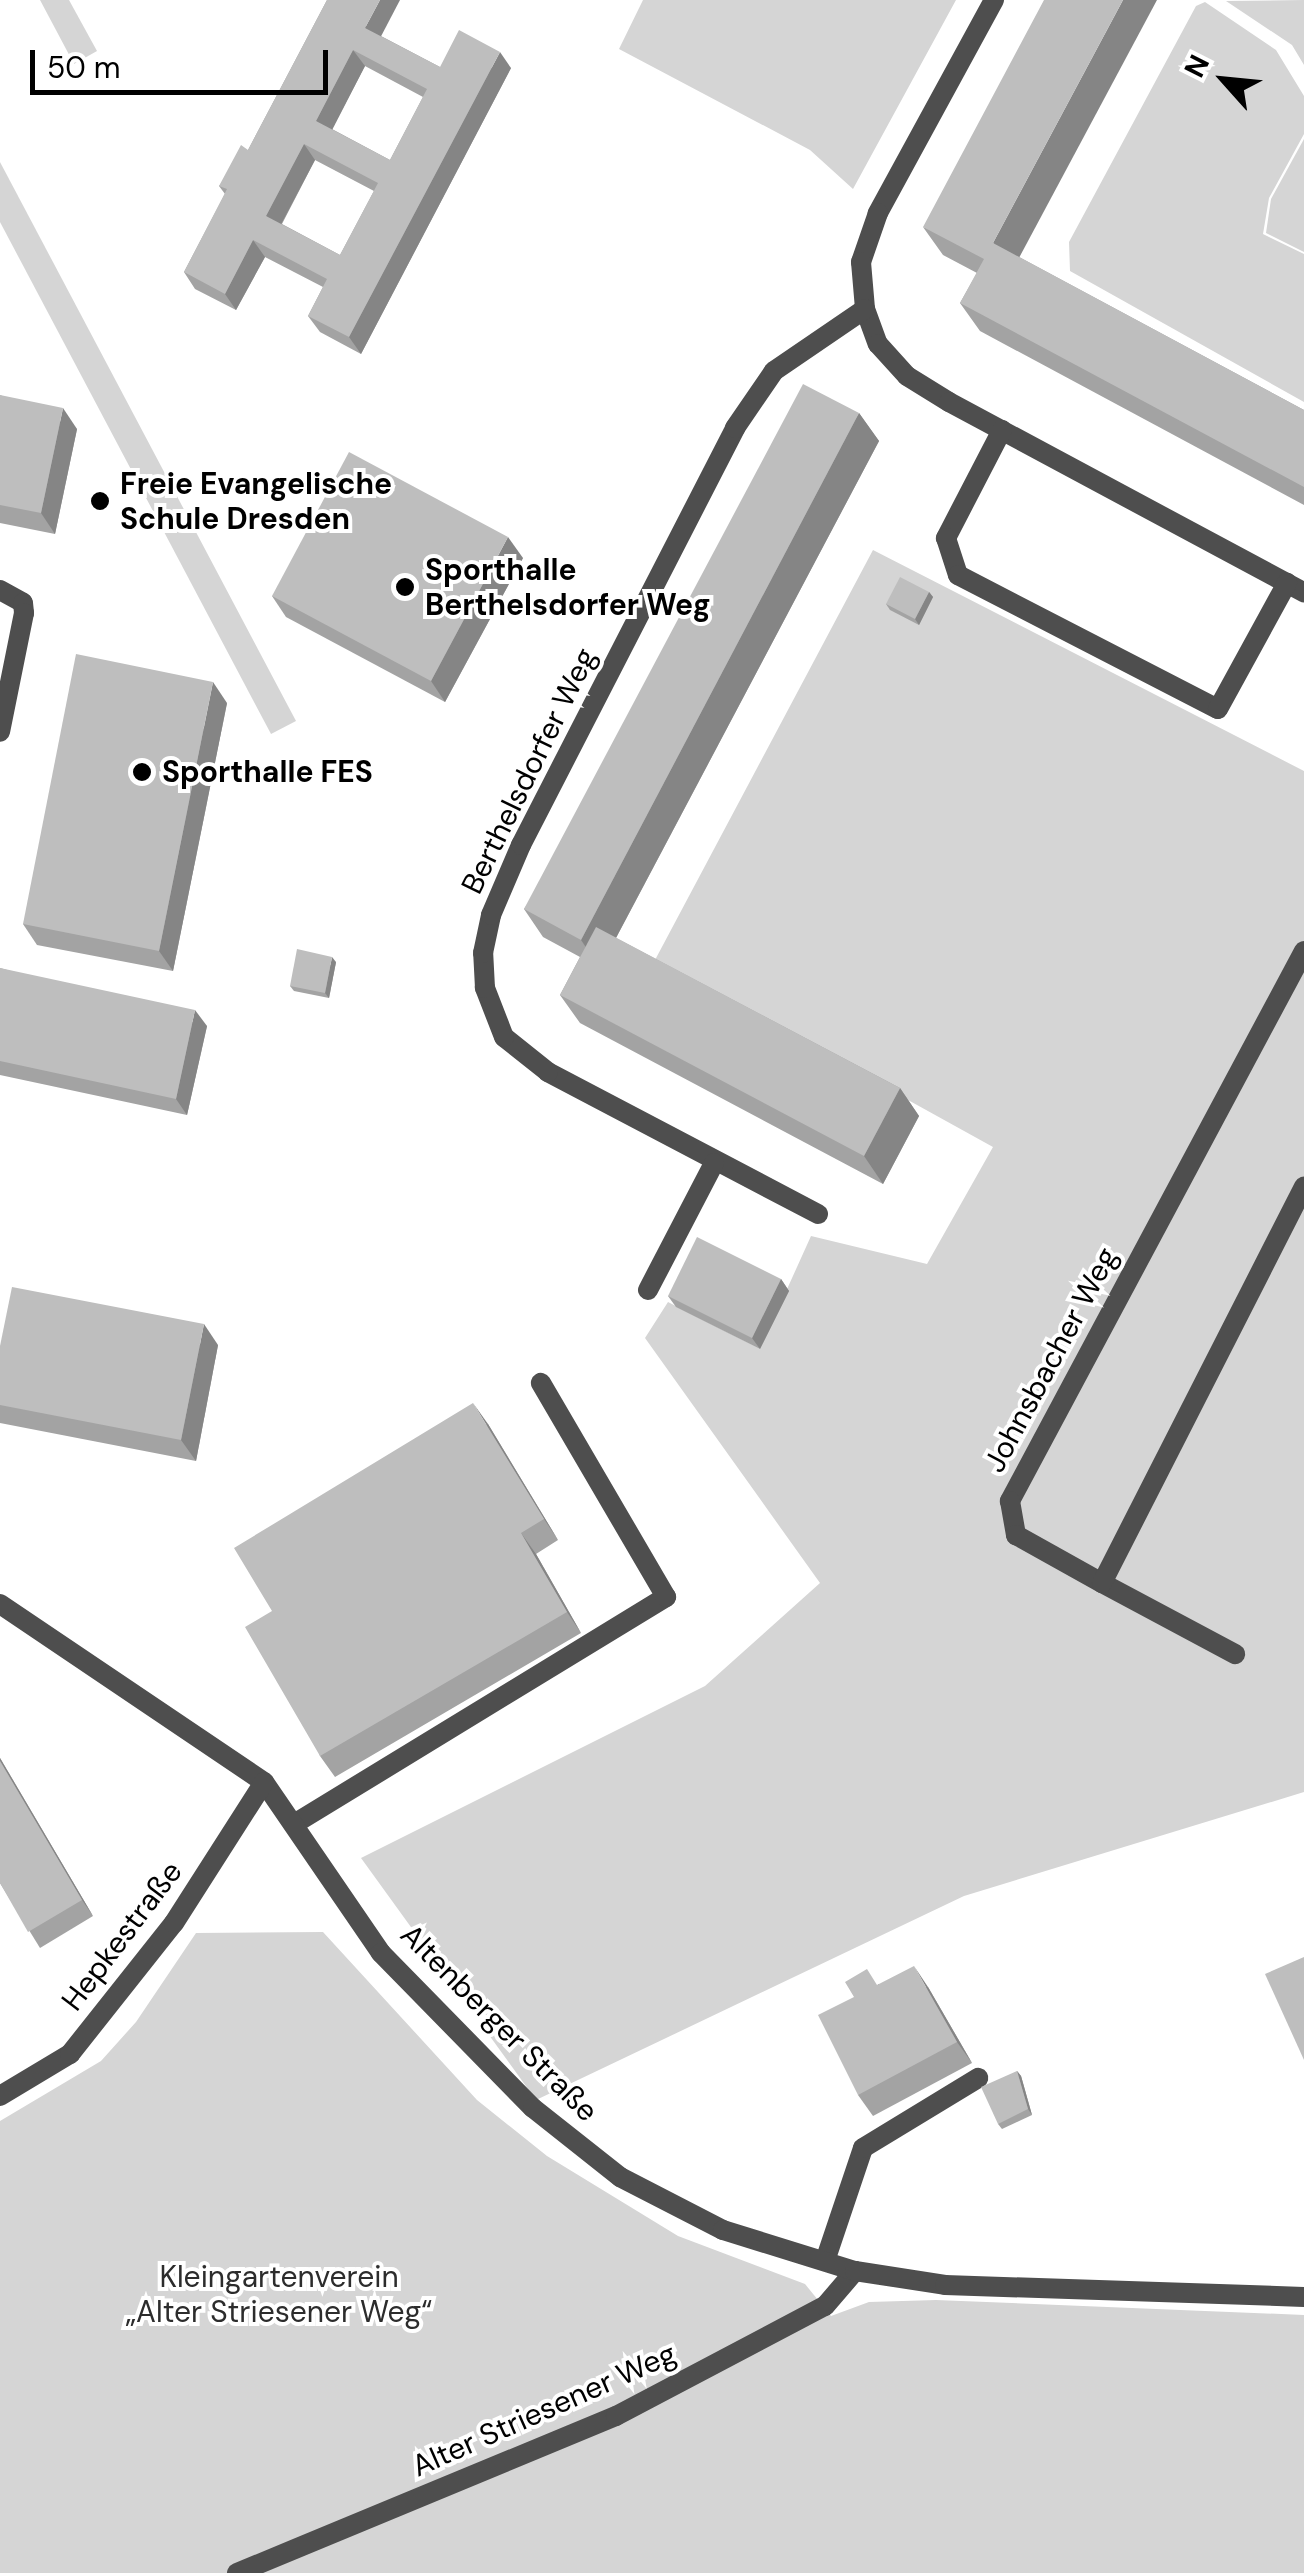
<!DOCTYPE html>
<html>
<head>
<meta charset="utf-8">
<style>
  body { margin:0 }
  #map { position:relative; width:1304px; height:2573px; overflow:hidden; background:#fff; font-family:"DM Sans",sans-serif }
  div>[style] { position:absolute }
  .green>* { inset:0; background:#d5d5d5 }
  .lane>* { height:20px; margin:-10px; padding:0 10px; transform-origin:10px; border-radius:10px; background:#4e4e4e }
  .street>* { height:20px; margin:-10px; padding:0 10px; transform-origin:10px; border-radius:10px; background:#4e4e4e }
  .wall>* { inset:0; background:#a3a3a3 }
  .shaded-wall>* { inset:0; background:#858585 }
  .building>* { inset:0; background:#bebebe }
  .dots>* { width:28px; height:28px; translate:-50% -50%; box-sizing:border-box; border:5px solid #fff; border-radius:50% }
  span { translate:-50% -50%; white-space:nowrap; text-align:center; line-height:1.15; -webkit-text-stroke:8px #fff; paint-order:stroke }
  .poi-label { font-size:30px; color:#000; font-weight:700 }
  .left { translate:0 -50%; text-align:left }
  .street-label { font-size:30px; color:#000 }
  .park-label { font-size:30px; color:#2c2c2c }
  .north { position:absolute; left:1174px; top:30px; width:100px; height:100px; -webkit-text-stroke:8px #fff; paint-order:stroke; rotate:297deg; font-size:28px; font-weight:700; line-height:40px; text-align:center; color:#000 }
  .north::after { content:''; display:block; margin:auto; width:35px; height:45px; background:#000; clip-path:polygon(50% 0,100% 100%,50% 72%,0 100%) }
  .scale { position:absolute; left:30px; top:50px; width:298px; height:45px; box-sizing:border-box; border:5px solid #000; border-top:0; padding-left:12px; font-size:30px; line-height:35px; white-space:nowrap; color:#000; -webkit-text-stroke:8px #fff; paint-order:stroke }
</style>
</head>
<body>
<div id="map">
  <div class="green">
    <i style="clip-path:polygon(40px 0,69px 0,97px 51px,74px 64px)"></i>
    <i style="clip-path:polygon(643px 0,956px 0,853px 189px,810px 150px,619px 49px)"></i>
    <i style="clip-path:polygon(1304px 0,1304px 65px,1292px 45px,1226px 1px)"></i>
    <i style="clip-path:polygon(1205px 2px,1276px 50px,1304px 96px,1304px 134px,1269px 198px,1263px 234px,1304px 254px,1304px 402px,1070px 271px,1069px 242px,1196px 6px)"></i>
    <i style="clip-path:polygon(1304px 139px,1304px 252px,1266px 233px,1271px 199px)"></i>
    <i style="clip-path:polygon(0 162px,296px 721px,271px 734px,0 222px)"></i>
    <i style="clip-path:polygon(873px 550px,1304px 771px,1304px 1792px,964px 1896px,536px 2100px,361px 1858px,705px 1686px,820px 1583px,645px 1338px,668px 1302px,760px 1349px,811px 1236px,927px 1264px,993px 1147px,655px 960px)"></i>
    <i style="clip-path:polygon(323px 1932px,477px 2100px,547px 2156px,678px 2236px,805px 2284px,831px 2316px,869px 2302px,936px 2300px,1304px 2315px,1304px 2573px,0 2573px,0 2121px,101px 2061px,136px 2022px,196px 1933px)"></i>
  </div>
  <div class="lane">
    <i style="left:0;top:590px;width:26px;rotate:29deg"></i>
    <i style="left:23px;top:603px;width:10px;rotate:84deg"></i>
    <i style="left:24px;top:613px;width:121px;rotate:101.4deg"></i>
    <i style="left:1102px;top:1583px;width:151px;rotate:28.1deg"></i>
    <i style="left:294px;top:1824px;width:436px;rotate:-31.4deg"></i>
    <i style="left:666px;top:1597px;width:248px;rotate:-120.3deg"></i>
    <i style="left:825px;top:2261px;width:119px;rotate:-71.4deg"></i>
    <i style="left:863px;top:2148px;width:135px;rotate:-31.3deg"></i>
    <i style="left:237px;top:2573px;width:410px;rotate:-22.5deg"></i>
    <i style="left:616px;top:2416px;width:236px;rotate:-27.8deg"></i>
    <i style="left:825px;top:2306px;width:46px;rotate:-49.4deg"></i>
  </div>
  <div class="street">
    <i style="left:994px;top:0;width:243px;rotate:118.6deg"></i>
    <i style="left:878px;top:213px;width:52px;rotate:109.1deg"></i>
    <i style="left:861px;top:262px;width:47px;rotate:85.1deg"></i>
    <i style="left:865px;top:309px;width:37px;rotate:70deg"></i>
    <i style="left:878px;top:344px;width:43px;rotate:47.8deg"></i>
    <i style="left:907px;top:376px;width:49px;rotate:31.8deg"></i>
    <i style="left:949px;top:402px;width:403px;rotate:28.2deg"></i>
    <i style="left:1002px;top:430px;width:122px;rotate:117.4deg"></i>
    <i style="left:946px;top:538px;width:39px;rotate:72deg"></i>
    <i style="left:958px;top:575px;width:292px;rotate:27.3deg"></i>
    <i style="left:1218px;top:709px;width:144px;rotate:-61.3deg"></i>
    <i style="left:1304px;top:951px;width:624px;rotate:118.13deg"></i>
    <i style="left:1010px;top:1501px;width:35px;rotate:80deg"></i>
    <i style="left:1016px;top:1535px;width:98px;rotate:29.2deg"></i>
    <i style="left:1102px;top:1583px;width:445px;rotate:-63deg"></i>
    <i style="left:818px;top:1214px;width:305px;rotate:-152.3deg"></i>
    <i style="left:548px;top:1072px;width:56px;rotate:-141.5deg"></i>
    <i style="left:504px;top:1037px;width:53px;rotate:-111.2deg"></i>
    <i style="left:485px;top:988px;width:35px;rotate:-93deg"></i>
    <i style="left:483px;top:953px;width:39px;rotate:-78deg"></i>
    <i style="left:491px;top:915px;width:76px;rotate:-66.8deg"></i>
    <i style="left:521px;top:845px;width:469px;rotate:-62.8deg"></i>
    <i style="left:735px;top:428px;width:69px;rotate:-55.6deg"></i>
    <i style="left:774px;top:371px;width:110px;rotate:-34.3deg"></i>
    <i style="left:648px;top:1290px;width:143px;rotate:-62.5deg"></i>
    <i style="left:0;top:1604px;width:318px;rotate:34deg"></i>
    <i style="left:264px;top:1782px;width:207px;rotate:55.6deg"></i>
    <i style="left:381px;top:1953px;width:217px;rotate:45.6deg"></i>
    <i style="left:533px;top:2108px;width:111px;rotate:38.4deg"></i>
    <i style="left:620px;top:2177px;width:116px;rotate:27.2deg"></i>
    <i style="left:723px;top:2230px;width:138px;rotate:17.3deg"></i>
    <i style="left:855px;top:2271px;width:91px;rotate:8.8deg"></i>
    <i style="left:945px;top:2285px;width:359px;rotate:1.9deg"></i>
    <i style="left:0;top:2096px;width:82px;rotate:-31deg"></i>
    <i style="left:70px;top:2054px;width:167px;rotate:-51.6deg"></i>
    <i style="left:174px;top:1923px;width:167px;rotate:-57.4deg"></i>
  </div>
  <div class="wall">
    <i style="clip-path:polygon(evenodd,327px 0,381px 36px,440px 67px,511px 68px,361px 354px,320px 332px,308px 316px,323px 287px,265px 257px,236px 310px,195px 289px,184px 272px,225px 194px,219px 186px,248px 150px,327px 0,365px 66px,423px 97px,390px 160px,332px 129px,365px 66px,327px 0,315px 160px,374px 191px,340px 255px,282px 224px,315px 160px)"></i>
    <i style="clip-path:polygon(923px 227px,1019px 257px,1304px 410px,1304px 505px,980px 331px,960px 303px,977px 273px,943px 255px)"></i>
    <i style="clip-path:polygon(0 395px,77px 429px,55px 534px,0 523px)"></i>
    <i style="clip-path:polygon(859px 413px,879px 441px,616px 938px,900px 1088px,919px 1116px,883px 1184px,580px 1023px,560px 995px,580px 957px,543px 937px,524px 909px)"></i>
    <i style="clip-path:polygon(523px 558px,445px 702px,286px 617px,272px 596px)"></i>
    <i style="clip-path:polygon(929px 592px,933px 597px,919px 625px,890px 610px,886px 604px)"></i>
    <i style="clip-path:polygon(227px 703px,173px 971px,37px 945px,23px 924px)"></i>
    <i style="clip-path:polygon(336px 962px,329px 998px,294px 991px,290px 986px)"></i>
    <i style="clip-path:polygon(0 968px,207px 1026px,187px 1115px,0 1075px)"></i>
    <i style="clip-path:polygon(781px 1279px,789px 1291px,760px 1349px,676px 1307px,668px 1296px)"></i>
    <i style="clip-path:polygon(218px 1345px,196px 1461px,0 1423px,0 1346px)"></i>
    <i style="clip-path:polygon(488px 1424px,558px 1540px,536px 1554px,581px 1633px,335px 1777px,320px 1756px,272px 1611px)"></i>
    <i style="clip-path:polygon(0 1758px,93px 1916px,40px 1948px,0 1883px)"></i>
    <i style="clip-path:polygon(878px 1984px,928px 1987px,972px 2063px,873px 2116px,858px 2095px)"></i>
    <i style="clip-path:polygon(1017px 2071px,1021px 2076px,1032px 2115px,1002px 2129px,998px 2124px)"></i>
  </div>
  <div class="shaded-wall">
    <i style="clip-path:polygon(380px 0,400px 0,377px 44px,365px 28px)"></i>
    <i style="clip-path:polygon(1123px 0,1157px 0,1012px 271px,993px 243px)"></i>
    <i style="clip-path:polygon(353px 50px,365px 66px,328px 138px,316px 121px)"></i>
    <i style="clip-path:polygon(500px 52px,511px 68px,361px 354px,349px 337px)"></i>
    <i style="clip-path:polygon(304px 144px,315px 160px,277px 232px,266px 216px)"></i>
    <i style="clip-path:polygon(253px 240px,265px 257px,236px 310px,225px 294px)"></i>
    <i style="clip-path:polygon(63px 408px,77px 429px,55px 534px,41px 513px)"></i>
    <i style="clip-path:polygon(859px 413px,879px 441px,600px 968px,581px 940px)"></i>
    <i style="clip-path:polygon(508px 537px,523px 558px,445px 702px,431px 681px)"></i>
    <i style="clip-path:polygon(929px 592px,933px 597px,919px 625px,915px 619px)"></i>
    <i style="clip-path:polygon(213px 682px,227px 703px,173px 971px,159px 951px)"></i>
    <i style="clip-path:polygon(332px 957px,336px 962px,329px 998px,325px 993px)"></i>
    <i style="clip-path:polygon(195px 1010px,207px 1026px,187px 1115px,176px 1099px)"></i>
    <i style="clip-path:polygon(900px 1088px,919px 1116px,883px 1184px,864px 1156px)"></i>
    <i style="clip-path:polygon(781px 1279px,789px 1291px,760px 1349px,752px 1338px)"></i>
    <i style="clip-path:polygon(204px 1324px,218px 1345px,196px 1461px,181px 1440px)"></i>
    <i style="clip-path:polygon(473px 1403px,488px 1424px,558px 1540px,544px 1519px)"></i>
    <i style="clip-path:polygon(521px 1533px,536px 1554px,581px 1633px,567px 1612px)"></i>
    <i style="clip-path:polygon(0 1758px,93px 1916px,82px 1900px,0 1761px)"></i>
    <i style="clip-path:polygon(914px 1966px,928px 1987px,972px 2063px,957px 2042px)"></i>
    <i style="clip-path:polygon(1017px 2071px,1021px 2076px,1032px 2115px,1028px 2109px)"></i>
  </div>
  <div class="building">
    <i style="clip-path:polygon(evenodd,327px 0,380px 0,365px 28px,440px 67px,459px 30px,500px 52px,349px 337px,308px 316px,327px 279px,253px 240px,225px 294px,184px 272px,227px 189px,219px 186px,241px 145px,248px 150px,327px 0,353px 50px,427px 89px,390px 160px,316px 121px,353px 50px,327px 0,304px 144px,378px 183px,340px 255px,266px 216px,304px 144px)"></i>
    <i style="clip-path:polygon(1044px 0,1123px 0,993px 243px,1304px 410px,1304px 487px,960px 303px,984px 259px,923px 227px)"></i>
    <i style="clip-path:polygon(803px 384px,859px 413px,581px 940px,524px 909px)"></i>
    <i style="clip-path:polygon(0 395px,63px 408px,41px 513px,0 505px)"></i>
    <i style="clip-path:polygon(349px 452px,508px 537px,431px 681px,272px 596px)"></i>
    <i style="clip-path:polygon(900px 577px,929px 592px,915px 619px,886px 604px)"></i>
    <i style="clip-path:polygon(76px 654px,213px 682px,159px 951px,23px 924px)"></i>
    <i style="clip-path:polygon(596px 927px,900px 1088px,864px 1156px,560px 995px)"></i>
    <i style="clip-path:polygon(297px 949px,332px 957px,325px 993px,290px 986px)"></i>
    <i style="clip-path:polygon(0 968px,195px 1010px,176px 1099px,0 1061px)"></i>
    <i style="clip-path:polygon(697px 1237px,781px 1279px,752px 1338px,668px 1296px)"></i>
    <i style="clip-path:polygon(12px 1287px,204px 1324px,181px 1440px,0 1405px,0 1346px)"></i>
    <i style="clip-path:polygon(473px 1403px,544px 1519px,521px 1533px,567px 1612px,320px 1756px,245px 1627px,272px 1611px,234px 1548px)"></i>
    <i style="clip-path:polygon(0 1761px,82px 1900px,28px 1932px,0 1883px)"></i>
    <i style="clip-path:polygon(1304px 1957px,1304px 2060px,1265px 1974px)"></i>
    <i style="clip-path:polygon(914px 1966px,957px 2042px,858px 2095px,818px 2015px,854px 1997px,845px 1982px,867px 1969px,877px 1985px)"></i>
    <i style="clip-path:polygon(1017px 2071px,1028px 2109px,998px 2124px,981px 2087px)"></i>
  </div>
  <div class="dots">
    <i style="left:100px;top:501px;background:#000"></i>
    <i style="left:405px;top:587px;background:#000"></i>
    <i style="left:142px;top:772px;background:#000"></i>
  </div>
  <div class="poi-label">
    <span class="left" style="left:120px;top:501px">Freie Evangelische<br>Schule Dresden</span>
    <span class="left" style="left:425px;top:587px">Sporthalle<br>Berthelsdorfer Weg</span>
    <span class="left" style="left:162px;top:772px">Sporthalle FES</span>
  </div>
  <div class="street-label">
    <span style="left:529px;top:771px;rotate:-64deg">Berthelsdorfer Weg</span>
    <span style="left:1051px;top:1360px;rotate:-62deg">Johnsbacher Weg</span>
    <span style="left:122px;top:1936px;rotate:-53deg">Hepkestraße</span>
    <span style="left:499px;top:2023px;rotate:45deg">Altenberger Straße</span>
    <span style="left:544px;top:2410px;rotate:-24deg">Alter Striesener Weg</span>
  </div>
  <div class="park-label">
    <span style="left:279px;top:2294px">Kleingartenverein<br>„Alter Striesener Weg“</span>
  </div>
  <div class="north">N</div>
  <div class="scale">50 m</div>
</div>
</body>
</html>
